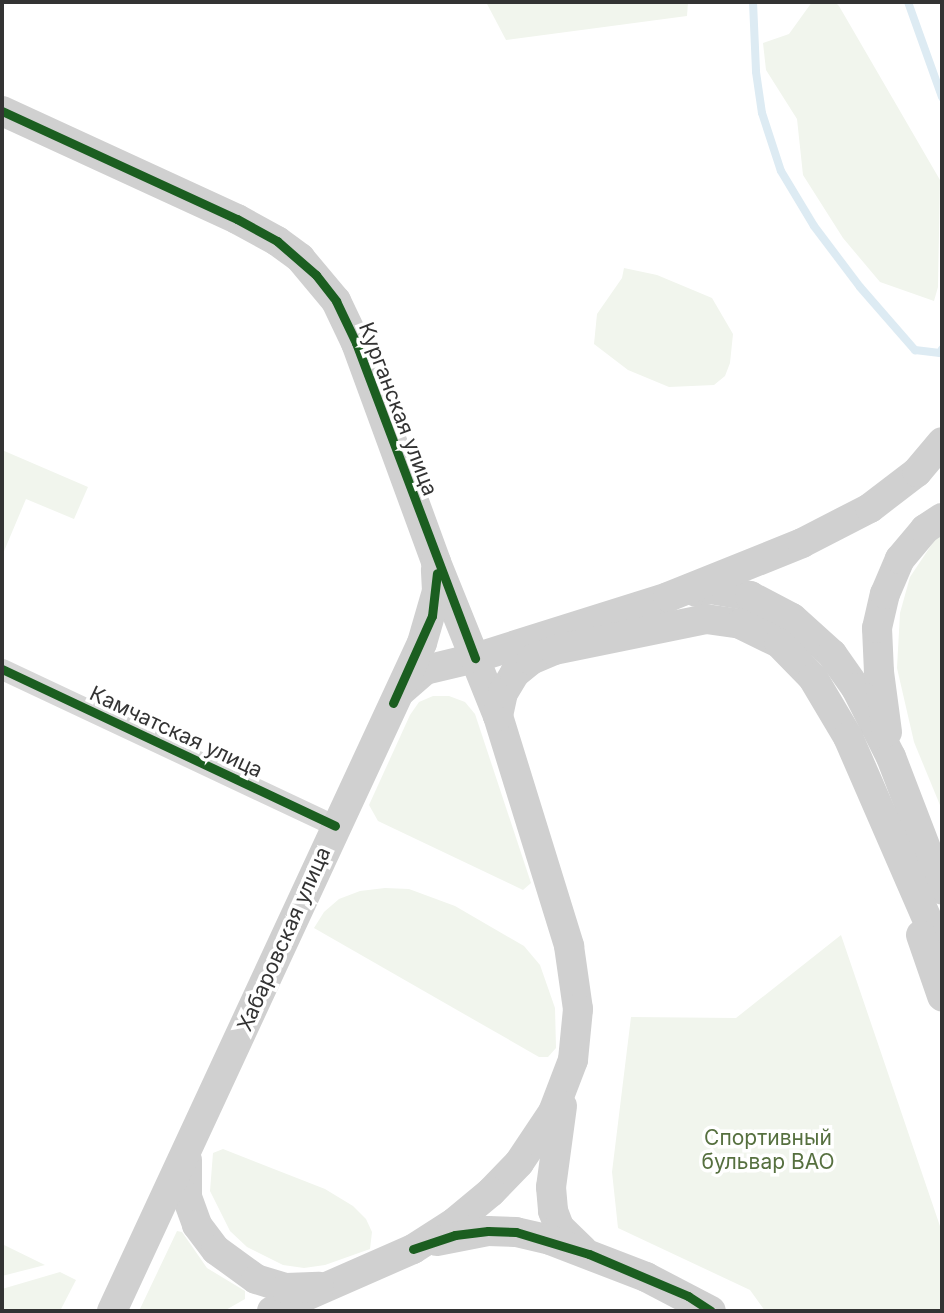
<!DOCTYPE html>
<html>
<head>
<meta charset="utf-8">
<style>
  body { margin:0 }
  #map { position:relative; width:944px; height:1313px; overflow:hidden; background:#fff; font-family:Inter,sans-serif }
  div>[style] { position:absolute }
  .green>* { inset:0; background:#f1f5ed }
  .stream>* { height:8px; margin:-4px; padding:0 4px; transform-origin:4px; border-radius:4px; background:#ddebf3 }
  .street>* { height:21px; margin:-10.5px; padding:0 10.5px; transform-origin:10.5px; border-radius:10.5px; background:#d7d7d7 }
  .secondary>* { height:30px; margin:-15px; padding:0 15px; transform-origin:15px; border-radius:15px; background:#d0d0d0 }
  .cycleway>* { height:9px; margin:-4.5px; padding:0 4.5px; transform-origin:4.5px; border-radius:4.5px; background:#1b5e20 }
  span { translate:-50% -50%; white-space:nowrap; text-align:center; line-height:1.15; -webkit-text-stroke:7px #fff; paint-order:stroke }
  .street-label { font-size:21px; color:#333 }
  .park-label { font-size:21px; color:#56703f }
  .frame { position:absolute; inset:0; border:4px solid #333; pointer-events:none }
</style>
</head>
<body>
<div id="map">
  <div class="green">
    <i style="clip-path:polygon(486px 2px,688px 2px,687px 16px,506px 40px)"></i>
    <i style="clip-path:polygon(812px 2px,835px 2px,839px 6px,940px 180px,938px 287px,934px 301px,880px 282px,843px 238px,803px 175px,797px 119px,766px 70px,763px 43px,789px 34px)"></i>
    <i style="clip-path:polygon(624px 268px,657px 275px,712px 298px,733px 334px,730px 363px,725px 376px,714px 385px,669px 387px,628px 370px,594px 344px,597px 314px,622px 278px)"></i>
    <i style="clip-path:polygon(2px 450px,88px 487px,74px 519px,26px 499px,2px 556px)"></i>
    <i style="clip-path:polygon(942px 535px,942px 810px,914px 742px,897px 668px,900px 613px,910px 577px,936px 538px)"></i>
    <i style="clip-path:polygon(433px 696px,449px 696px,465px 702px,475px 714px,531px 883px,523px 890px,378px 821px,369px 805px,410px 715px,419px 702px)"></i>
    <i style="clip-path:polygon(385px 888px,409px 889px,455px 906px,524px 946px,540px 965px,555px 1008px,556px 1048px,548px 1057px,539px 1057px,314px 928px,324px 912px,339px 899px,360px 891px)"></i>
    <i style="clip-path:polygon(841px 935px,942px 1232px,942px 1311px,765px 1311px,750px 1290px,618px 1228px,612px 1172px,631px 1017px,736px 1018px)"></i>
    <i style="clip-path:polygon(223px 1149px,325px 1189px,353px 1206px,366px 1219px,372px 1232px,370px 1249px,325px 1265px,304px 1268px,283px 1265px,247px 1247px,230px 1231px,210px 1191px,213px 1153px)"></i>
    <i style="clip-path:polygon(177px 1231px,182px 1232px,207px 1268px,245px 1291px,245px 1299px,224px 1311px,139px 1311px)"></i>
    <i style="clip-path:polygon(2px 1244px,45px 1265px,2px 1276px)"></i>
    <i style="clip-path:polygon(60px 1272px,76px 1280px,60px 1311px,2px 1311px,2px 1289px)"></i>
  </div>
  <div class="stream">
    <i style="left:753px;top:2px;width:70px;rotate:87.5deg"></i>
    <i style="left:756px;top:72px;width:41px;rotate:81.7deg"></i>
    <i style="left:762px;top:113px;width:61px;rotate:71.9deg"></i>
    <i style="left:781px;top:171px;width:64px;rotate:59deg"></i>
    <i style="left:814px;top:226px;width:76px;rotate:53deg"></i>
    <i style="left:860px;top:287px;width:84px;rotate:48.9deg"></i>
    <i style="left:915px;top:350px;width:25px;rotate:7deg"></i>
    <i style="left:940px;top:353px;width:4px;rotate:-63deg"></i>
    <i style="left:908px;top:2px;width:101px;rotate:70.3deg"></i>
  </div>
  <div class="street">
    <i style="left:2px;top:669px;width:368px;rotate:25.2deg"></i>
  </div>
  <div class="secondary">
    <i style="left:2px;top:111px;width:259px;rotate:24.7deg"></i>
    <i style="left:237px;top:219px;width:46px;rotate:28.8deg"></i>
    <i style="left:277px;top:241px;width:29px;rotate:36deg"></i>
    <i style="left:300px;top:258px;width:56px;rotate:50.1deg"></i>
    <i style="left:336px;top:301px;width:47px;rotate:64.5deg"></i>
    <i style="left:356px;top:343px;width:233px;rotate:69.9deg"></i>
    <i style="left:436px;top:562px;width:166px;rotate:68.1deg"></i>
    <i style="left:498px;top:716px;width:241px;rotate:72.8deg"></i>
    <i style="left:569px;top:946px;width:64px;rotate:81.9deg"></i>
    <i style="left:578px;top:1009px;width:51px;rotate:95.6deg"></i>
    <i style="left:573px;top:1060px;width:56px;rotate:111deg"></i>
    <i style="left:553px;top:1112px;width:61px;rotate:123.7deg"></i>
    <i style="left:519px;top:1163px;width:40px;rotate:134deg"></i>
    <i style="left:491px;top:1192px;width:47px;rotate:140.2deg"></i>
    <i style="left:455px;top:1222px;width:50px;rotate:147.3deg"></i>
    <i style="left:413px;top:1249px;width:154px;rotate:156.3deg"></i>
    <i style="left:696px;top:592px;width:14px;rotate:-12deg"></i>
    <i style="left:710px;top:589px;width:41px;rotate:9.9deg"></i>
    <i style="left:750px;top:596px;width:47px;rotate:27.6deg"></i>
    <i style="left:792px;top:618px;width:54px;rotate:42deg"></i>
    <i style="left:832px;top:654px;width:42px;rotate:54.8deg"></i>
    <i style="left:856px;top:688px;width:77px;rotate:63.1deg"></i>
    <i style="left:891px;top:757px;width:142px;rotate:69deg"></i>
    <i style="left:401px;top:691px;width:32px;rotate:-41deg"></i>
    <i style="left:425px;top:670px;width:51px;rotate:-13.5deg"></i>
    <i style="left:475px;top:658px;width:202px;rotate:-17.5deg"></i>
    <i style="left:668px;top:597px;width:144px;rotate:-21.9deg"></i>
    <i style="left:802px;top:543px;width:76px;rotate:-27.2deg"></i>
    <i style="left:870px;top:508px;width:59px;rotate:-37.5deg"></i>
    <i style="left:917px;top:472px;width:39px;rotate:-50deg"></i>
    <i style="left:498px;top:716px;width:24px;rotate:-78deg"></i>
    <i style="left:503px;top:693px;width:23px;rotate:-59deg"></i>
    <i style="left:515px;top:673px;width:21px;rotate:-39deg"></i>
    <i style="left:531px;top:660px;width:25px;rotate:-23deg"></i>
    <i style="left:554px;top:650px;width:155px;rotate:-11.5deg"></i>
    <i style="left:706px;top:619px;width:34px;rotate:8deg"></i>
    <i style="left:740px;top:624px;width:43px;rotate:26deg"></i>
    <i style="left:779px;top:643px;width:49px;rotate:45.8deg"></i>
    <i style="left:813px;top:678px;width:69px;rotate:59.3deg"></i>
    <i style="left:848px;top:737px;width:236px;rotate:66.5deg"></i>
    <i style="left:887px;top:732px;width:61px;rotate:-97.6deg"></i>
    <i style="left:879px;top:672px;width:44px;rotate:-92.6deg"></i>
    <i style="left:877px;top:628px;width:35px;rotate:-77deg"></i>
    <i style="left:885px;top:594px;width:38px;rotate:-67deg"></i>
    <i style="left:900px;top:559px;width:39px;rotate:-50deg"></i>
    <i style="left:925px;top:529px;width:20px;rotate:-33deg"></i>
    <i style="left:921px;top:935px;width:65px;rotate:71deg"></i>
    <i style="left:562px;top:1106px;width:82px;rotate:97.7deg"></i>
    <i style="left:551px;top:1187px;width:24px;rotate:85deg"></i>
    <i style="left:553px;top:1211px;width:17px;rotate:69deg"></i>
    <i style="left:559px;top:1227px;width:33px;rotate:44deg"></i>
    <i style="left:187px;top:1160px;width:37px;rotate:90deg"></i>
    <i style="left:187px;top:1197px;width:30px;rotate:70deg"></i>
    <i style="left:197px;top:1225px;width:31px;rotate:53deg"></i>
    <i style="left:216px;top:1250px;width:49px;rotate:35.9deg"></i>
    <i style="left:256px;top:1279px;width:31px;rotate:17deg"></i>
    <i style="left:286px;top:1288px;width:33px;rotate:-2deg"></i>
    <i style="left:437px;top:1241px;width:52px;rotate:-11.1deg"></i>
    <i style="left:488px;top:1231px;width:28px;rotate:2deg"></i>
    <i style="left:516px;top:1232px;width:35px;rotate:13deg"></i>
    <i style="left:550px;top:1240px;width:103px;rotate:21.1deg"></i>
    <i style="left:646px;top:1277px;width:73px;rotate:27.6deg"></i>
    <i style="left:112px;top:1311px;width:736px;rotate:-65.11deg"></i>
    <i style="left:422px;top:643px;width:54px;rotate:-73.9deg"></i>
    <i style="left:437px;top:591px;width:21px;rotate:-93deg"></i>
  </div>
  <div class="cycleway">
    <i style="left:2px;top:111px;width:259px;rotate:24.7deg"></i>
    <i style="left:237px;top:219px;width:46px;rotate:28.8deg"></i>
    <i style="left:277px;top:241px;width:52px;rotate:41.1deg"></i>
    <i style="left:316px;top:275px;width:33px;rotate:52deg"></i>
    <i style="left:336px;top:301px;width:47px;rotate:64.5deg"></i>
    <i style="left:356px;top:343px;width:337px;rotate:69.3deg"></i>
    <i style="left:2px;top:669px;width:368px;rotate:25.2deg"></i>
    <i style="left:393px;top:703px;width:95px;rotate:-65.9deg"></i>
    <i style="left:432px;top:616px;width:43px;rotate:-83.4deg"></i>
    <i style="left:413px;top:1249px;width:44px;rotate:-18.4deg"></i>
    <i style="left:455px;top:1235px;width:33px;rotate:-7deg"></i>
    <i style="left:488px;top:1231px;width:28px;rotate:2deg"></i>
    <i style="left:516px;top:1232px;width:76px;rotate:16.8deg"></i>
    <i style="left:589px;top:1254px;width:108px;rotate:23deg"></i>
    <i style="left:688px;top:1296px;width:27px;rotate:33deg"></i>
  </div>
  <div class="street-label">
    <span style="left:398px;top:409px;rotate:69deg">Курганская улица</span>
    <span style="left:176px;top:732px;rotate:25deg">Камчатская улица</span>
    <span style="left:284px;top:939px;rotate:-66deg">Хабаровская улица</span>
  </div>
  <div class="park-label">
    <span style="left:768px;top:1150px">Спортивный<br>бульвар ВАО</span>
  </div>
  <div class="frame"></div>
</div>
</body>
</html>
